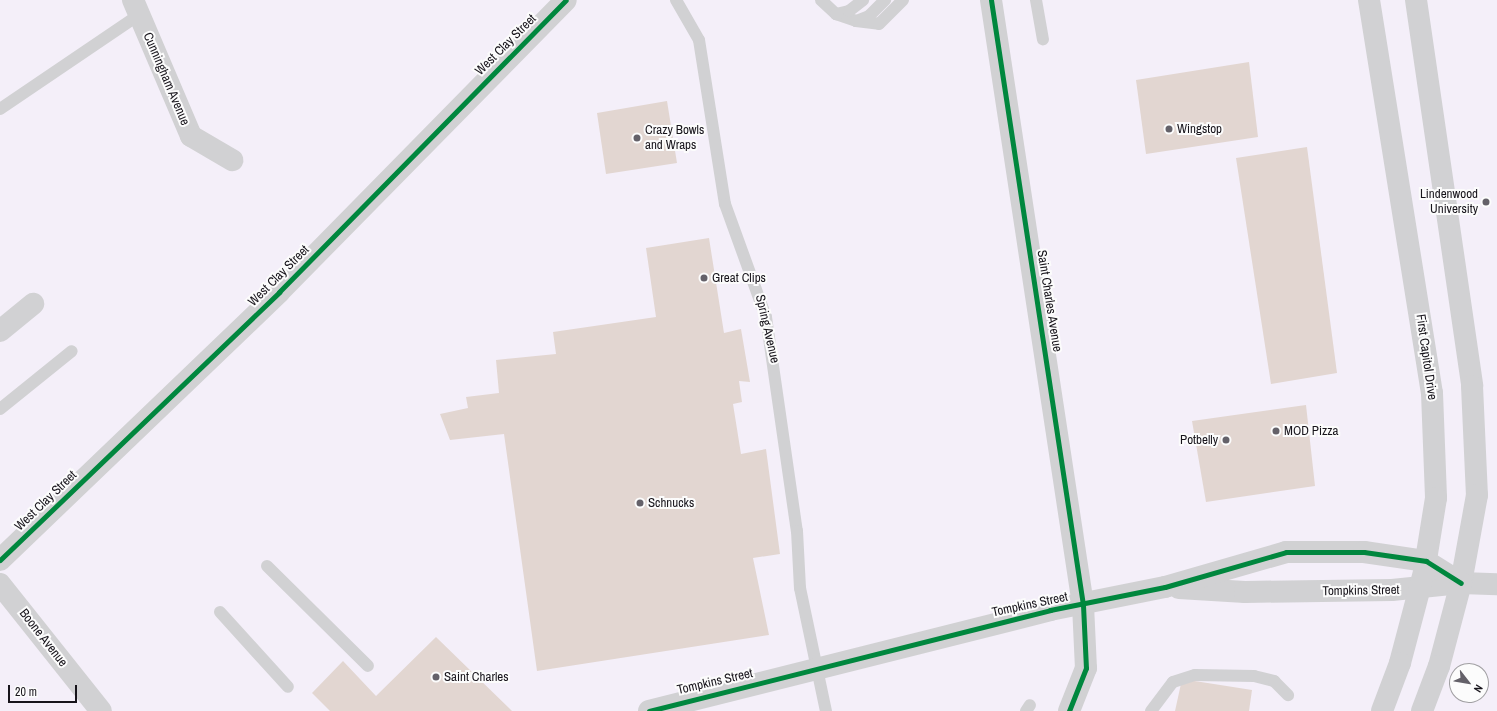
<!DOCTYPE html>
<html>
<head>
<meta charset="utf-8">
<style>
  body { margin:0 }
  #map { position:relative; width:1497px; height:711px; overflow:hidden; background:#f4eff9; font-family:"Archivo Narrow",sans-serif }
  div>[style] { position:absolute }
  .building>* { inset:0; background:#e2d6d1 }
  .lane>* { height:12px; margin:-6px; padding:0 6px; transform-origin:6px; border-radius:6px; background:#d1d1d3 }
  .street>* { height:22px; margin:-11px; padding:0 11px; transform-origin:11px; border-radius:11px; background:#d1d1d3 }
  .secondary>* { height:22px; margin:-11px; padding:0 11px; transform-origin:11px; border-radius:11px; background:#d1d1d3 }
  .primary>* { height:22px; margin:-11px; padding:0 11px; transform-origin:11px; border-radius:11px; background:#d1d1d3 }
  .cycleway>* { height:5px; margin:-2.5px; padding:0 2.5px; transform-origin:2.5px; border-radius:2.5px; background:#00873e }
  .dots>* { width:11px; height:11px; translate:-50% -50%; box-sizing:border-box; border:2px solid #fcfcfc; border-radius:50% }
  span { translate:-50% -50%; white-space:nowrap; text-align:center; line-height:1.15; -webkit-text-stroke:4px #fcfcfc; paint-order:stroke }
  .street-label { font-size:13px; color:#17141b }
  .poi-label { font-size:13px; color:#17141b }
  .left { translate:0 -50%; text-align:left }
  .right { translate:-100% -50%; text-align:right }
  .north { position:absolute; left:1449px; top:663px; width:40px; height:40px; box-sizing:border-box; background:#fcfcfc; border:1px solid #a09fa2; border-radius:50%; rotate:121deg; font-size:11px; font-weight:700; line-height:16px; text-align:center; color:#17141b }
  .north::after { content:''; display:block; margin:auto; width:14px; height:18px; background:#646169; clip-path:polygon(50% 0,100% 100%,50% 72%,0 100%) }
  .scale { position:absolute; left:8px; top:685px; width:69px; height:18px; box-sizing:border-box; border:2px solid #17141b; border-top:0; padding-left:5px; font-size:12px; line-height:14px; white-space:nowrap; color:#17141b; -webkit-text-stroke:3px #fcfcfc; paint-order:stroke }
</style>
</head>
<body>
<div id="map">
  <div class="building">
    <i style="clip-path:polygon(1249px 62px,1258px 137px,1146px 154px,1136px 80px)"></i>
    <i style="clip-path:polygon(667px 101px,677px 163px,606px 174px,597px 113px)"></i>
    <i style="clip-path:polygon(1307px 147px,1337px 373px,1271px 384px,1236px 158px)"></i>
    <i style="clip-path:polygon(709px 238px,724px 333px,741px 329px,750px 382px,739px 381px,742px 402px,733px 404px,741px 454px,766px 449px,780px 554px,753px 558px,769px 635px,537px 671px,504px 434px,450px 440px,440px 414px,468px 408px,466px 397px,499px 393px,496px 360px,556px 354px,553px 332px,656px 317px,646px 248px)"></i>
    <i style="clip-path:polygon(1306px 405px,1315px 486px,1206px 502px,1192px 421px)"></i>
    <i style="clip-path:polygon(436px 637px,512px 711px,330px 711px,312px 693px,343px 661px,376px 696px)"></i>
    <i style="clip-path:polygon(1182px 679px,1252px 690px,1249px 711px,1175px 711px)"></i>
  </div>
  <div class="lane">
    <i style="left:676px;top:0;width:46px;rotate:60.1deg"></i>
    <i style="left:699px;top:40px;width:166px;rotate:81deg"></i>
    <i style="left:725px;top:204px;width:120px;rotate:70.1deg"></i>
    <i style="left:766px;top:317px;width:216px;rotate:81.8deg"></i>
    <i style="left:797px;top:531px;width:57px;rotate:87deg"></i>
    <i style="left:800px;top:588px;width:126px;rotate:78.1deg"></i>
    <i style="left:821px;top:0;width:21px;rotate:43deg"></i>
    <i style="left:836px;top:14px;width:21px;rotate:19deg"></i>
    <i style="left:856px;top:21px;width:14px;rotate:-21deg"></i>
    <i style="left:869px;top:16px;width:23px;rotate:-45deg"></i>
    <i style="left:1036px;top:0;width:40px;rotate:80deg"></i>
    <i style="left:836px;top:14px;width:13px;rotate:-13deg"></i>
    <i style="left:849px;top:11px;width:18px;rotate:-38deg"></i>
    <i style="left:856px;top:21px;width:23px;rotate:7deg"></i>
    <i style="left:879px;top:24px;width:34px;rotate:-45deg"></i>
    <i style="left:0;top:109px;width:168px;rotate:-34.1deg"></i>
    <i style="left:0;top:409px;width:92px;rotate:-38.9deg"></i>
    <i style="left:267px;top:566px;width:142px;rotate:44.7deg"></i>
    <i style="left:220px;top:612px;width:101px;rotate:47.8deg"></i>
    <i style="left:1026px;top:711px;width:7px;rotate:-56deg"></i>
    <i style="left:1151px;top:711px;width:36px;rotate:-53deg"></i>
    <i style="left:1173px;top:682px;width:23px;rotate:-18deg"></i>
    <i style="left:1195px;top:675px;width:59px;rotate:1deg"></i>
    <i style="left:1254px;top:676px;width:21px;rotate:14deg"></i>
    <i style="left:1274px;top:681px;width:20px;rotate:45deg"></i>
  </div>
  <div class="street">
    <i style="left:133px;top:0;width:148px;rotate:66.9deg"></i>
    <i style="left:191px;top:136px;width:48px;rotate:30.3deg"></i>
    <i style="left:991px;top:0;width:612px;rotate:81.35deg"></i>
    <i style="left:1083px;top:605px;width:63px;rotate:87.3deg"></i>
    <i style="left:1086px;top:668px;width:46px;rotate:111.6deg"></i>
    <i style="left:0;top:331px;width:43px;rotate:-39.3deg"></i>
    <i style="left:0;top:584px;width:162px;rotate:51.5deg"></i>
    <i style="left:1179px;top:588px;width:66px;rotate:3.5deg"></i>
    <i style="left:1245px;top:592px;width:147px;rotate:-0.8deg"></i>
    <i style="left:1392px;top:590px;width:69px;rotate:-5.8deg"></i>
    <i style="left:1461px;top:583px;width:36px;rotate:2deg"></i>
    <i style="left:649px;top:711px;width:414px;rotate:-14.1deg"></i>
    <i style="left:1050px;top:610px;width:117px;rotate:-11.3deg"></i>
    <i style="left:1165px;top:587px;width:126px;rotate:-16.1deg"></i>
    <i style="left:1286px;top:552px;width:78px"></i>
    <i style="left:1364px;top:552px;width:63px;rotate:8.3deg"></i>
    <i style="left:1426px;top:561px;width:41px;rotate:32.2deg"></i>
  </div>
  <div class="secondary">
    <i style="left:0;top:560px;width:387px;rotate:-43.8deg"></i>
    <i style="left:279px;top:292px;width:409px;rotate:-45.5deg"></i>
  </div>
  <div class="primary">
    <i style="left:1369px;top:0;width:398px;rotate:80.9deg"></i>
    <i style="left:1432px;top:393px;width:105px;rotate:87.8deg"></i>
    <i style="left:1436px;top:498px;width:75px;rotate:99.2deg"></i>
    <i style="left:1424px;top:572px;width:94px;rotate:104.8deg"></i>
    <i style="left:1400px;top:663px;width:51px;rotate:110.6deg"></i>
    <i style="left:1416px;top:0;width:390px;rotate:81.7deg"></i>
    <i style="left:1472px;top:386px;width:109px;rotate:87.4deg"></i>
    <i style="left:1477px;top:495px;width:89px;rotate:100.3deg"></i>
    <i style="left:1461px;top:583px;width:86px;rotate:104.8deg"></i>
    <i style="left:1439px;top:666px;width:48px;rotate:110.7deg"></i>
  </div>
  <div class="cycleway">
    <i style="left:991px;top:0;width:612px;rotate:81.35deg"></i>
    <i style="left:1083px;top:605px;width:63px;rotate:87.3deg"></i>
    <i style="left:1086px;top:668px;width:46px;rotate:111.6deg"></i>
    <i style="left:0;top:560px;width:387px;rotate:-43.8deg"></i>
    <i style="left:279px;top:292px;width:409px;rotate:-45.5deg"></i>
    <i style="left:649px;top:711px;width:414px;rotate:-14.1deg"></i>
    <i style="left:1050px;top:610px;width:117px;rotate:-11.3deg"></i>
    <i style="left:1165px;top:587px;width:126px;rotate:-16.1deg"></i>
    <i style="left:1286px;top:552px;width:78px"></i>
    <i style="left:1364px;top:552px;width:63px;rotate:8.3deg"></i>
    <i style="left:1426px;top:561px;width:41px;rotate:32.2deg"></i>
  </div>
  <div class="dots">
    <i style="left:1169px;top:129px;background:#646169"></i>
    <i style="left:637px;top:138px;background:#646169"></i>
    <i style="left:1486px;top:202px;background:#646169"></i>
    <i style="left:704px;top:278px;background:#646169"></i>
    <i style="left:1276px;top:431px;background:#646169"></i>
    <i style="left:1226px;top:440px;background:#646169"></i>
    <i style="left:640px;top:503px;background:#646169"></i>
    <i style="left:436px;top:677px;background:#646169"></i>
  </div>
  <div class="street-label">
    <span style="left:506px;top:45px;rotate:-45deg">West Clay Street</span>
    <span style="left:166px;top:79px;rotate:67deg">Cunningham Avenue</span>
    <span style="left:279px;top:276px;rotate:-45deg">West Clay Street</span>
    <span style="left:1049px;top:301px;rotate:81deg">Saint Charles Avenue</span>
    <span style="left:767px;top:329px;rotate:77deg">Spring Avenue</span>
    <span style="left:1426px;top:357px;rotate:82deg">First Capitol Drive</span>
    <span style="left:46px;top:501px;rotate:-44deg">West Clay Street</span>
    <span style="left:1361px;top:591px;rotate:-1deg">Tompkins Street</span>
    <span style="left:1030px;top:605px;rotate:-12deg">Tompkins Street</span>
    <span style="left:43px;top:638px;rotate:52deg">Boone Avenue</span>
    <span style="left:715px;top:682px;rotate:-13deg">Tompkins Street</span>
  </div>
  <div class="poi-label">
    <span class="left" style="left:1177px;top:129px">Wingstop</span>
    <span class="left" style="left:645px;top:138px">Crazy Bowls<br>and Wraps</span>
    <span class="right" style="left:1478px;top:202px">Lindenwood<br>University</span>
    <span class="left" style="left:712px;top:278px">Great Clips</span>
    <span class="left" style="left:1284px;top:431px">MOD Pizza</span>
    <span class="right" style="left:1218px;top:440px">Potbelly</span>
    <span class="left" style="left:648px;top:503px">Schnucks</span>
    <span class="left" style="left:444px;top:677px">Saint Charles</span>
  </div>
  <div class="north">N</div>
  <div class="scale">20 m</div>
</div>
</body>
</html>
